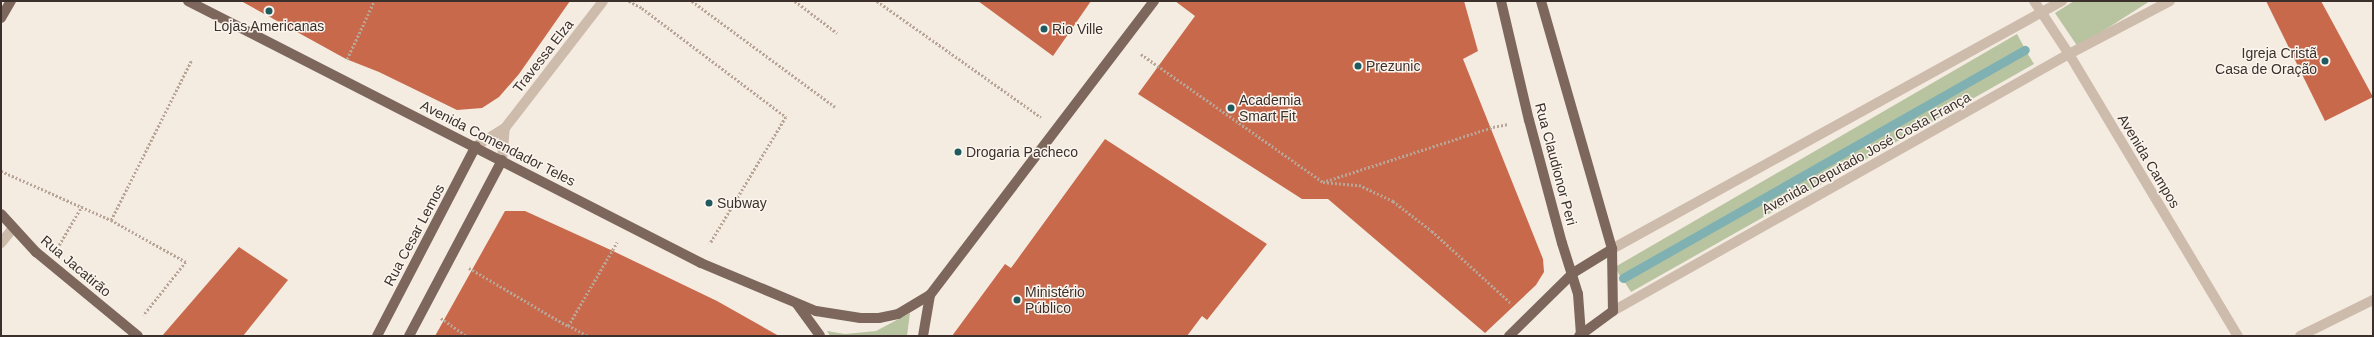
<!DOCTYPE html>
<html>
<head>
<meta charset="utf-8">
<style>
  body { margin:0 }
  #map { position:relative; width:2374px; height:337px; overflow:hidden; background:#f4ebe1; font-family:Helvetica,sans-serif }
  div>[style] { position:absolute }
  .green>* { inset:0; background:#b8c4a0 }
  .stream>* { height:9px; margin:-4.5px; padding:0 4.5px; transform-origin:4.5px; border-radius:4.5px; background:#7fb0b2 }
  .building>* { inset:0; background:#c8694b }
  .path>* { height:2.5px; margin-top:-1.25px; transform-origin:0; background:repeating-linear-gradient(90deg,#b9a596 0 2px,transparent 0 4px) }
  .minor>* { height:10px; margin:-5px; padding:0 5px; transform-origin:5px; border-radius:5px; background:#cdbbac }
  .major>* { height:10px; margin:-5px; padding:0 5px; transform-origin:5px; border-radius:5px; background:#7d675c }
  .dots>* { width:11px; height:11px; translate:-50% -50%; box-sizing:border-box; border:2px solid #fbf5ee; border-radius:50% }
  span { translate:-50% -50%; white-space:nowrap; text-align:center; line-height:1.15; -webkit-text-stroke:3px #fbf5ee; paint-order:stroke }
  .poi-label { font-size:14px; color:#3b302b }
  .left { translate:0 -50%; text-align:left }
  .right { translate:-100% -50%; text-align:right }
  .street-label { font-size:14px; color:#3b302b }
  .frame { position:absolute; inset:0; border:2px solid #3b302b; pointer-events:none }
</style>
</head>
<body>
<div id="map">
  <div class="green">
    <i style="clip-path:polygon(2074px 1px,2150px 1px,2078px 47px,2055px 13px)"></i>
    <i style="clip-path:polygon(2017px 34px,2024px 47px,1621px 278px,1615px 267px)"></i>
    <i style="clip-path:polygon(2026px 51px,2034px 64px,1631px 292px,1624px 281px)"></i>
    <i style="clip-path:polygon(910px 313px,907px 336px,830px 336px,827px 331px,845px 334px,876px 331px)"></i>
  </div>
  <div class="stream">
    <i style="left:1623px;top:278px;width:462px;rotate:-29.6deg"></i>
  </div>
  <div class="building">
    <i style="clip-path:polygon(241px 1px,570px 1px,519px 74px,499px 97px,482px 108px,457px 110px,379px 72px,346px 59px)"></i>
    <i style="clip-path:polygon(978px 1px,1091px 1px,1053px 56px)"></i>
    <i style="clip-path:polygon(1175px 1px,1464px 1px,1478px 51px,1463px 59px,1543px 259px,1544px 272px,1536px 285px,1485px 333px,1328px 199px,1302px 199px,1138px 94px,1195px 16px)"></i>
    <i style="clip-path:polygon(2266px 1px,2321px 1px,2373px 97px,2325px 121px)"></i>
    <i style="clip-path:polygon(1105px 139px,1267px 244px,1207px 320px,1202px 316px,1187px 336px,952px 336px,1005px 264px,1011px 268px)"></i>
    <i style="clip-path:polygon(505px 211px,525px 211px,613px 251px,717px 301px,779px 336px,435px 336px)"></i>
    <i style="clip-path:polygon(239px 247px,288px 280px,243px 336px,162px 336px)"></i>
  </div>
  <div class="path">
    <i style="left:629px;top:1px;width:15px;rotate:28deg"></i>
    <i style="left:642px;top:8px;width:181px;rotate:37.1deg"></i>
    <i style="left:786px;top:117px;width:148px;rotate:120.9deg"></i>
    <i style="left:692px;top:1px;width:178px;rotate:36.5deg"></i>
    <i style="left:795px;top:1px;width:53px;rotate:37.3deg"></i>
    <i style="left:877px;top:1px;width:201px;rotate:35.3deg"></i>
    <i style="left:1141px;top:54px;width:223px;rotate:35.1deg"></i>
    <i style="left:1323px;top:182px;width:36px;rotate:5deg"></i>
    <i style="left:1359px;top:185px;width:38px;rotate:25deg"></i>
    <i style="left:1393px;top:201px;width:49px;rotate:37.6deg"></i>
    <i style="left:1432px;top:231px;width:108px;rotate:42.4deg"></i>
    <i style="left:347px;top:59px;width:64px;rotate:-65deg"></i>
    <i style="left:1px;top:171px;width:120px;rotate:24deg"></i>
    <i style="left:111px;top:220px;width:180px;rotate:-63.3deg"></i>
    <i style="left:1326px;top:181px;width:176px;rotate:-17.9deg"></i>
    <i style="left:1493px;top:127px;width:15px;rotate:-11deg"></i>
    <i style="left:111px;top:220px;width:86px;rotate:29.2deg"></i>
    <i style="left:186px;top:262px;width:68px;rotate:128.4deg"></i>
    <i style="left:59px;top:245px;width:45px;rotate:-59.5deg"></i>
    <i style="left:469px;top:268px;width:115px;rotate:30.4deg"></i>
    <i style="left:441px;top:318px;width:32px;rotate:35deg"></i>
    <i style="left:587px;top:336px;width:21px;rotate:-152deg"></i>
    <i style="left:568px;top:326px;width:97px;rotate:-59.7deg"></i>
  </div>
  <div class="minor">
    <i style="left:2034px;top:1px;width:64px;rotate:56.6deg"></i>
    <i style="left:2069px;top:54px;width:329px;rotate:59.1deg"></i>
    <i style="left:476px;top:146px;width:34px;rotate:-32deg"></i>
    <i style="left:505px;top:128px;width:160px;rotate:-52.3deg"></i>
    <i style="left:502px;top:160px;width:32px;rotate:-85deg"></i>
    <i style="left:1px;top:243px;width:19px;rotate:-51deg"></i>
    <i style="left:1612px;top:249px;width:514px;rotate:-28.86deg"></i>
    <i style="left:1613px;top:311px;width:523px;rotate:-29.41deg"></i>
    <i style="left:2069px;top:54px;width:114px;rotate:-27.7deg"></i>
    <i style="left:2300px;top:336px;width:81px;rotate:-26.3deg"></i>
  </div>
  <div class="major">
    <i style="left:188px;top:1px;width:576px;rotate:27.05deg"></i>
    <i style="left:701px;top:263px;width:125px;rotate:22.7deg"></i>
    <i style="left:816px;top:311px;width:45px;rotate:9deg"></i>
    <i style="left:860px;top:318px;width:19px"></i>
    <i style="left:879px;top:318px;width:19px;rotate:-12deg"></i>
    <i style="left:898px;top:314px;width:37px;rotate:-31deg"></i>
    <i style="left:930px;top:295px;width:370px;rotate:-52.7deg"></i>
    <i style="left:1501px;top:1px;width:122px;rotate:76.8deg"></i>
    <i style="left:1529px;top:120px;width:127px;rotate:75deg"></i>
    <i style="left:1562px;top:243px;width:53px;rotate:72.6deg"></i>
    <i style="left:1578px;top:294px;width:41px;rotate:85.8deg"></i>
    <i style="left:1541px;top:1px;width:258px;rotate:74deg"></i>
    <i style="left:1612px;top:249px;width:62px;rotate:89.1deg"></i>
    <i style="left:1613px;top:311px;width:42px;rotate:143.7deg"></i>
    <i style="left:1px;top:18px;width:20px;rotate:-60deg"></i>
    <i style="left:1px;top:214px;width:52px;rotate:47.4deg"></i>
    <i style="left:36px;top:252px;width:132px;rotate:39.5deg"></i>
    <i style="left:797px;top:304px;width:39px;rotate:54deg"></i>
    <i style="left:377px;top:336px;width:214px;rotate:-62.5deg"></i>
    <i style="left:409px;top:336px;width:199px;rotate:-62.1deg"></i>
    <i style="left:923px;top:336px;width:42px;rotate:-80.3deg"></i>
    <i style="left:1509px;top:336px;width:90px;rotate:-44.5deg"></i>
    <i style="left:1573px;top:273px;width:46px;rotate:-31.6deg"></i>
  </div>
  <div class="dots">
    <i style="left:269px;top:11px;background:#1f5a5e"></i>
    <i style="left:1044px;top:29px;background:#1f5a5e"></i>
    <i style="left:2325px;top:61px;background:#1f5a5e"></i>
    <i style="left:1358px;top:66px;background:#1f5a5e"></i>
    <i style="left:1231px;top:108px;background:#1f5a5e"></i>
    <i style="left:958px;top:152px;background:#1f5a5e"></i>
    <i style="left:709px;top:203px;background:#1f5a5e"></i>
    <i style="left:1017px;top:300px;background:#1f5a5e"></i>
  </div>
  <div class="poi-label">
    <span style="left:269px;top:26px">Lojas Americanas</span>
    <span class="left" style="left:1052px;top:29px">Rio Ville</span>
    <span class="right" style="left:2317px;top:61px">Igreja Cristã<br>Casa de Oração</span>
    <span class="left" style="left:1366px;top:66px">Prezunic</span>
    <span class="left" style="left:1239px;top:108px">Academia<br>Smart Fit</span>
    <span class="left" style="left:966px;top:152px">Drogaria Pacheco</span>
    <span class="left" style="left:717px;top:203px">Subway</span>
    <span class="left" style="left:1025px;top:300px">Ministério<br>Público</span>
  </div>
  <div class="street-label">
    <span style="left:543px;top:56px;rotate:-52deg">Travessa Elza</span>
    <span style="left:498px;top:143px;rotate:27deg">Avenida Comendador Teles</span>
    <span style="left:1866px;top:153px;rotate:-29deg">Avenida Deputado José Costa França</span>
    <span style="left:2149px;top:161px;rotate:59deg">Avenida Campos</span>
    <span style="left:1556px;top:164px;rotate:75deg">Rua Claudionor Peri</span>
    <span style="left:414px;top:235px;rotate:-62deg">Rua Cesar Lemos</span>
    <span style="left:76px;top:266px;rotate:40deg">Rua Jacatirão</span>
  </div>
  <div class="frame"></div>
</div>
</body>
</html>
